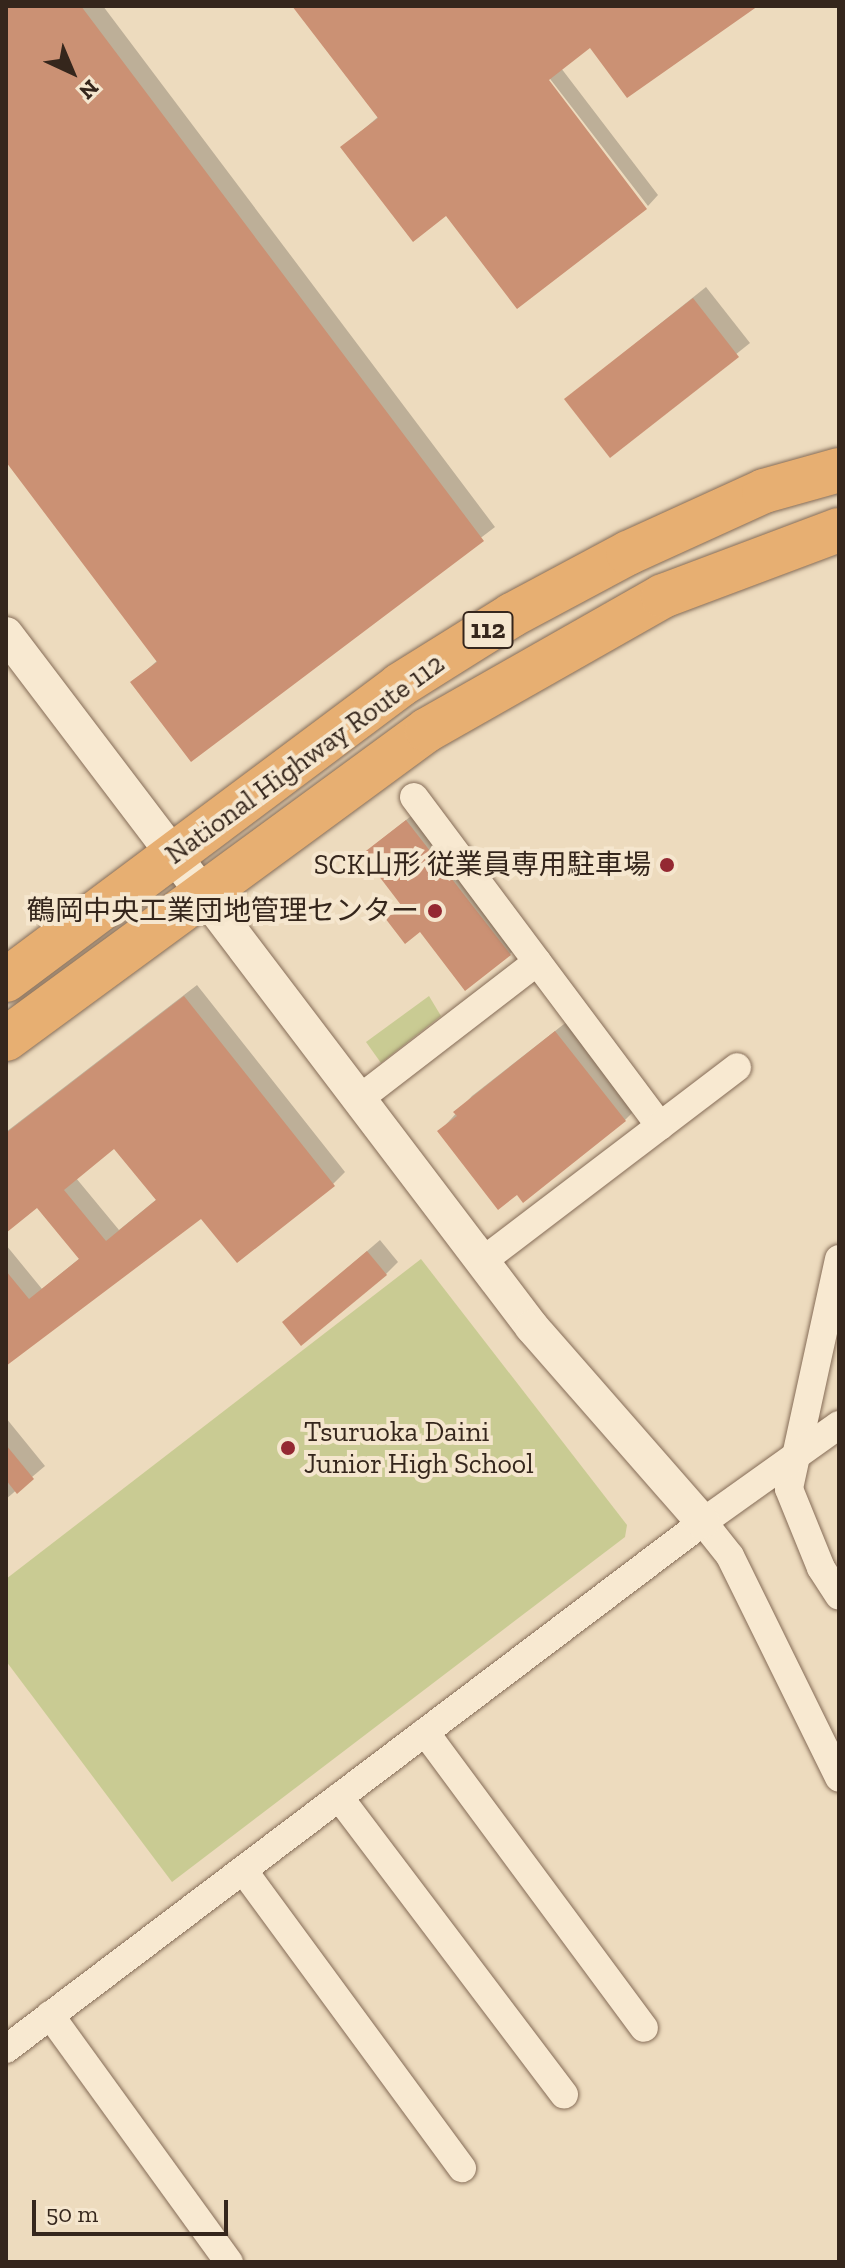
<!DOCTYPE html>
<html>
<head>
<meta charset="utf-8">
<style>
  body { margin:0 }
  #map { position:relative; width:845px; height:2268px; overflow:hidden; background:#eddbbe; font-family:"Zilla Slab","Noto Sans JP",serif }
  div>[style] { position:absolute }
  .green>* { inset:0; background:#c9cb93 }
  .shadow>* { inset:0; background:#0003 }
  .building>* { inset:0; background:#cb9174 }
  .roads { filter:drop-shadow(0 0 2px #856c57) drop-shadow(0 0 2px #856c57) }
  .minor>* { height:28px; margin:-14px; padding:0 14px; transform-origin:14px; border-radius:14px; background:#f8e9d1 }
  .tertiary>* { height:34px; margin:-17px; padding:0 17px; transform-origin:17px; border-radius:17px; background:#f8e9d1 }
  .trunk>* { height:44px; margin:-22px; padding:0 22px; transform-origin:22px; border-radius:22px; background:#e7af72 }
  .dots>* { width:22px; height:22px; translate:-50% -50%; box-sizing:border-box; border:4px solid #f5e6ce; border-radius:50% }
  span { translate:-50% -50%; white-space:nowrap; text-align:center; line-height:1.15; -webkit-text-stroke:8px #f5e6ce; paint-order:stroke }
  .shield-label span { padding:2px 6px; background:#f5e6ce; border:2px solid; border-radius:6px; -webkit-text-stroke-width:0 }
  .shield-label { font-size:26px; color:#35261c; font-weight:700 }
  .street-label { font-size:28px; color:#35261c }
  .poi-label { font-size:28px; color:#35261c }
  .right { translate:-100% -50%; text-align:right }
  .left { translate:0 -50%; text-align:left }
  .frame { position:absolute; inset:0; border:8px solid #35261c; pointer-events:none }
  .north { position:absolute; left:32px; top:32px; width:80px; height:80px; -webkit-text-stroke:6px #f5e6ce; paint-order:stroke; rotate:136deg; font-size:22px; font-weight:700; line-height:32px; text-align:center; color:#35261c }
  .north::after { content:''; display:block; margin:auto; width:28px; height:36px; background:#35261c; clip-path:polygon(50% 0,100% 100%,50% 72%,0 100%) }
  .scale { position:absolute; left:32px; top:2200px; width:196px; height:36px; box-sizing:border-box; border:4px solid #35261c; border-top:0; padding-left:10px; font-size:24px; line-height:28px; white-space:nowrap; color:#35261c; -webkit-text-stroke:6px #f5e6ce; paint-order:stroke }
</style>
</head>
<body>
<div id="map">
  <div class="green">
    <i style="clip-path:polygon(429px 996px,441px 1016px,381px 1063px,366px 1042px)"></i>
    <i style="clip-path:polygon(421px 1259px,627px 1525px,625px 1537px,172px 1882px,6px 1661px,6px 1579px)"></i>
  </div>
  <div class="shadow">
    <i style="clip-path:polygon(6px 6px,103px 6px,495px 527px,191px 759px,133px 682px,158px 660px,6px 459px)"></i>
    <i style="clip-path:polygon(294px 6px,752px 6px,591px 46px,561px 68px,658px 195px,648px 206px,544px 71px,446px 213px,343px 147px,379px 116px)"></i>
    <i style="clip-path:polygon(706px 287px,750px 343px,610px 455px,566px 399px)"></i>
    <i style="clip-path:polygon(415px 813px,518px 946px,510px 954px,403px 904px,373px 846px)"></i>
    <i style="clip-path:polygon(evenodd,197px 985px,345px 1172px,333px 1184px,202px 1216px,6px 1365px,6px 1245px,42px 1289px,80px 1258px,37px 1205px,6px 1230px,6px 1132px,197px 985px,115px 1147px,157px 1199px,119px 1230px,76px 1178px,115px 1147px)"></i>
    <i style="clip-path:polygon(573px 1017px,641px 1104px,625px 1120px,440px 1131px,472px 1096px)"></i>
    <i style="clip-path:polygon(380px 1240px,398px 1262px,386px 1274px,284px 1322px)"></i>
    <i style="clip-path:polygon(6px 1418px,45px 1466px,6px 1499px)"></i>
  </div>
  <div class="building">
    <i style="clip-path:polygon(6px 6px,81px 6px,484px 541px,191px 762px,130px 682px,157px 662px,6px 462px)"></i>
    <i style="clip-path:polygon(292px 6px,758px 6px,627px 98px,590px 48px,549px 80px,647px 209px,517px 309px,446px 216px,413px 242px,340px 147px,378px 118px)"></i>
    <i style="clip-path:polygon(693px 298px,739px 357px,610px 458px,564px 399px)"></i>
    <i style="clip-path:polygon(406px 820px,511px 955px,465px 991px,420px 932px,405px 944px,385px 918px,401px 905px,362px 854px)"></i>
    <i style="clip-path:polygon(evenodd,184px 996px,335px 1186px,237px 1263px,201px 1219px,6px 1366px,6px 1271px,29px 1299px,79px 1259px,37px 1208px,6px 1233px,6px 1133px,184px 996px,114px 1149px,156px 1200px,106px 1241px,64px 1190px,114px 1149px)"></i>
    <i style="clip-path:polygon(555px 1031px,626px 1121px,523px 1203px,517px 1195px,498px 1210px,437px 1131px,457px 1116px,453px 1112px)"></i>
    <i style="clip-path:polygon(367px 1251px,387px 1275px,301px 1346px,282px 1322px)"></i>
    <i style="clip-path:polygon(6px 1445px,34px 1479px,17px 1494px,6px 1480px)"></i>
  </div>
  <div class="roads">
    <div class="minor">
      <i style="left:414px;top:797px;width:411px;rotate:53.2deg"></i>
      <i style="left:359px;top:1099px;width:225px;rotate:-37.6deg"></i>
      <i style="left:839px;top:1259px;width:235px;rotate:102.3deg"></i>
      <i style="left:789px;top:1489px;width:85px;rotate:67.9deg"></i>
      <i style="left:821px;top:1568px;width:33px;rotate:57deg"></i>
      <i style="left:484px;top:1260px;width:318px;rotate:-37.3deg"></i>
      <i style="left:703px;top:1522px;width:43px;rotate:51.5deg"></i>
      <i style="left:730px;top:1556px;width:247px;rotate:63.8deg"></i>
      <i style="left:425px;top:1732px;width:368px;rotate:53.5deg"></i>
      <i style="left:339px;top:1797px;width:373px;rotate:52.9deg"></i>
      <i style="left:243px;top:1870px;width:370px;rotate:53.7deg"></i>
      <i style="left:50px;top:2015px;width:305px;rotate:54.1deg"></i>
      <i style="left:6px;top:2049px;width:874px;rotate:-37.09deg"></i>
      <i style="left:703px;top:1522px;width:167px;rotate:-35.5deg"></i>
    </div>
    <div class="tertiary">
      <i style="left:6px;top:634px;width:870px;rotate:52.8deg"></i>
      <i style="left:532px;top:1327px;width:259px;rotate:48.8deg"></i>
    </div>
    <div class="trunk">
      <i style="left:6px;top:980px;width:492px;rotate:-36.8deg"></i>
      <i style="left:400px;top:685px;width:132px;rotate:-32deg"></i>
      <i style="left:512px;top:615px;width:132px;rotate:-28.1deg"></i>
      <i style="left:628px;top:553px;width:149px;rotate:-24.5deg"></i>
      <i style="left:764px;top:491px;width:78px;rotate:-15.6deg"></i>
      <i style="left:6px;top:1039px;width:522px;rotate:-36.28deg"></i>
      <i style="left:427px;top:730px;width:271px;rotate:-29.6deg"></i>
      <i style="left:663px;top:596px;width:188px;rotate:-20.6deg"></i>
    </div>
  </div>
  <div class="dots">
    <i style="left:667px;top:865px;background:#942832"></i>
    <i style="left:435px;top:911px;background:#942832"></i>
    <i style="left:288px;top:1448px;background:#942832"></i>
  </div>
  <div class="shield-label">
    <span style="left:488px;top:630px">112</span>
  </div>
  <div class="street-label">
    <span style="left:305px;top:759px;rotate:-36deg">National Highway Route 112</span>
  </div>
  <div class="poi-label">
    <span class="right" style="left:651px;top:865px">SCK山形 従業員専用駐車場</span>
    <span class="right" style="left:419px;top:911px">鶴岡中央工業団地管理センター</span>
    <span class="left" style="left:304px;top:1448px">Tsuruoka Daini<br>Junior High School</span>
  </div>
  <div class="frame"></div>
  <div class="north">N</div>
  <div class="scale">50 m</div>
</div>
</body>
</html>
